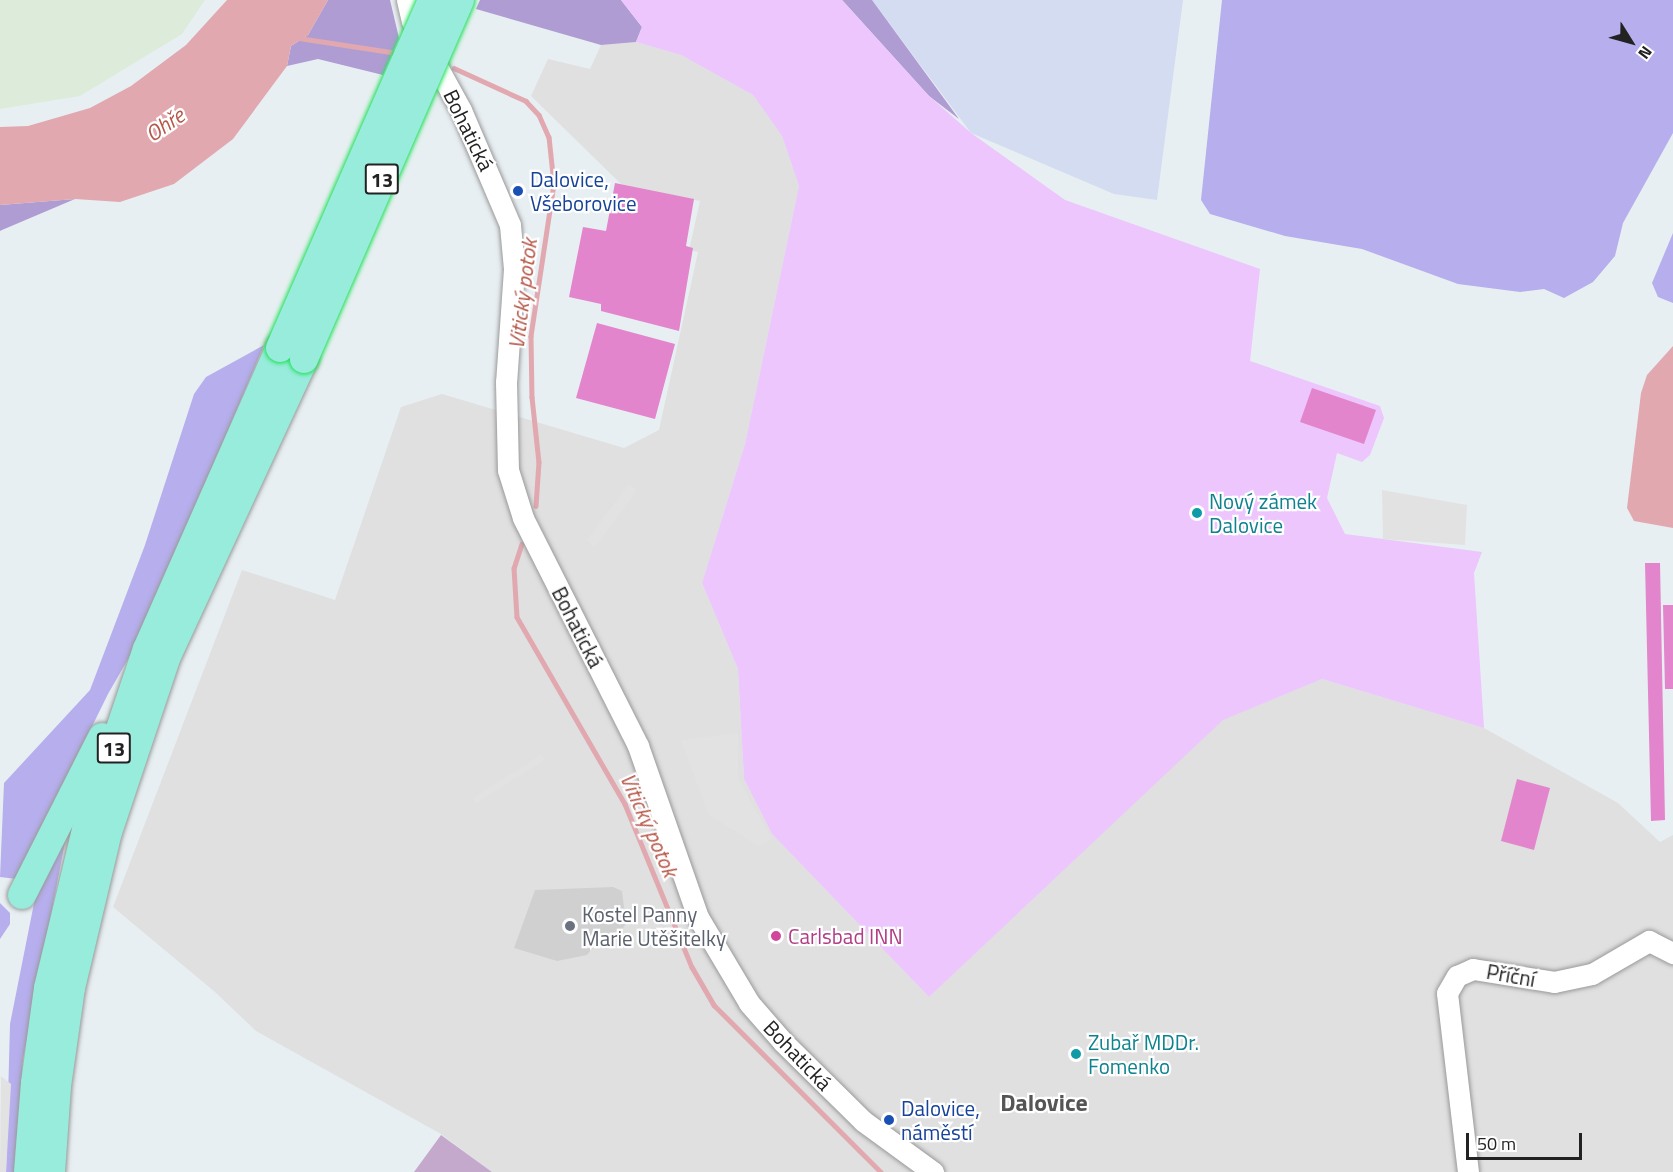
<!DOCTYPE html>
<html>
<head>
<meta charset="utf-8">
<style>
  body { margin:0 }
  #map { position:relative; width:1673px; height:1172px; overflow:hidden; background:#e8eff2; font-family:"Titillium Web",sans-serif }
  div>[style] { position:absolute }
  .residential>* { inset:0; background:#dfe0df }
  .industrial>* { inset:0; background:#ddebda }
  .religious>* { inset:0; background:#d0d0d0 }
  .farmland>* { inset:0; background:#d4dcf1 }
  .grass>* { inset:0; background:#b6aeed }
  .forest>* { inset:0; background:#ae9cd3 }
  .cemetery>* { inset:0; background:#c4a9cc }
  .park>* { inset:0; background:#ecc6fc }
  .pitch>* { inset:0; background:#e385cc }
  .parking>* { inset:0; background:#e2e2e2 }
  .water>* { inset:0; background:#e1a8b0 }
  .stream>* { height:4.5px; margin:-2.25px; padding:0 2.25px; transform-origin:2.25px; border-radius:2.25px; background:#e1a8b0 }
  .roads { filter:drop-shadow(0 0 2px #999) drop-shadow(0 0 2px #999) }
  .tertiary>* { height:21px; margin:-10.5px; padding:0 10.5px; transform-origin:10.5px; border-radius:10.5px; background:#fff }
  .trunk>* { height:28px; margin:-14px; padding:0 14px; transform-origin:14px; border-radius:14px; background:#98ecdc }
  .bridges { filter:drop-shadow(0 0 2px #23e25a) drop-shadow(0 0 2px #23e25a) }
  .trunk-bridge>* { height:28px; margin:-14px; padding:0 14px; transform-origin:14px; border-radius:14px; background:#98ecdc }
  .dots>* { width:16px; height:16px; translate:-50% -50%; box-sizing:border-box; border:3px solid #fff; border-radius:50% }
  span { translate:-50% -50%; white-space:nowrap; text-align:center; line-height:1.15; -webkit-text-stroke:4.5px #fff; paint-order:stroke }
  .shield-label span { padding:2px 4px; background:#fff; border:2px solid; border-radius:4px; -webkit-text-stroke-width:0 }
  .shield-label { font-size:20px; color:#222; font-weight:700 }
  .street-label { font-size:21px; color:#222 }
  .transit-label { font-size:21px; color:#164399 }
  .left { translate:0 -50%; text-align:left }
  .culture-label { font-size:21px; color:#0d838f }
  .worship-label { font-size:21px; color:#5b616d }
  .hotel-label { font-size:21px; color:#b23c85 }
  .water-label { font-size:22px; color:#b65749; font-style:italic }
  .quarter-label { font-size:24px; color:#555; font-weight:700 }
  .north { position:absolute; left:1601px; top:12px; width:60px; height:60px; -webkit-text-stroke:4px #fff; paint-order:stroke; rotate:127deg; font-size:16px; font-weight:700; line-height:24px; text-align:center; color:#222 }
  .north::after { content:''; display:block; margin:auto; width:21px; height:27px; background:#222; clip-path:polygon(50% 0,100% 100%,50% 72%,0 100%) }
  .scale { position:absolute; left:1466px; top:1133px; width:116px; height:27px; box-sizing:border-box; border:3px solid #222; border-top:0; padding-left:8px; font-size:18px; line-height:21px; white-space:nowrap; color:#222; -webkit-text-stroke:4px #fff; paint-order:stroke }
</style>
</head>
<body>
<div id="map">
  <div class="residential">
    <i style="clip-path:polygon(636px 42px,681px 55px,753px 95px,782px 136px,799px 186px,745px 444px,702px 583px,738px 669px,744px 779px,772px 834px,929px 997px,1222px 720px,1322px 679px,1484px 728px,1618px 803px,1660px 842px,1673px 835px,1673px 1172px,492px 1172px,441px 1134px,256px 1031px,215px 992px,113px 907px,242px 570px,335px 600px,401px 407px,442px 394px,624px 448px,659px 430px,698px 252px,689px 250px,700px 201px,621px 184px,531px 96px,548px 59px,590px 69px,601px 45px)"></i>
  </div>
  <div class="industrial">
    <i style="clip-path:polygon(0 0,205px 0,182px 34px,80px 96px,0 109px)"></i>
  </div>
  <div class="religious">
    <i style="clip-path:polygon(613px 887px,622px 891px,626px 923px,622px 930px,604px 935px,587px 955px,557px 961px,514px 948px,535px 890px)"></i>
  </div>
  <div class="farmland">
    <i style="clip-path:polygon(872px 0,1183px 0,1157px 200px,1114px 194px,971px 133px)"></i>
  </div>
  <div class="grass">
    <i style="clip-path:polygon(1222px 0,1673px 0,1673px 133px,1623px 223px,1615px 256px,1593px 282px,1564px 298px,1544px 289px,1520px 292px,1458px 284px,1362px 249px,1285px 236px,1210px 214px,1201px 200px)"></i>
    <i style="clip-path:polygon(1673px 233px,1673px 303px,1658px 297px,1652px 283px)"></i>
    <i style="clip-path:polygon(264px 345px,143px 633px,108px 694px,17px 879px,0 877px,4px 783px,90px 690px,145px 545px,194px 394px,206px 377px)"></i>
    <i style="clip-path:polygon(66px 837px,23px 1059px,14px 1172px,6px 1172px,10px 1024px,40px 873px)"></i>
    <i style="clip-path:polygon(0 903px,10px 913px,10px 924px,0 939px)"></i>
  </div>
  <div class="forest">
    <i style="clip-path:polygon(328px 0,390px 0,399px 38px,383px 75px,318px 59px,287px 66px,291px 46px,308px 35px)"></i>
    <i style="clip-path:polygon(480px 0,621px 0,642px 27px,636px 42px,601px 45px,476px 9px)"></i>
    <i style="clip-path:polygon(842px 0,872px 0,959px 119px,929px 96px)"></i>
    <i style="clip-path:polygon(75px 199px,2px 230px,0 231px,0 205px)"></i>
  </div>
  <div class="cemetery">
    <i style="clip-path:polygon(441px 1135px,492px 1172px,414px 1172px)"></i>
  </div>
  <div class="park">
    <i style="clip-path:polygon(621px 0,842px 0,928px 95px,971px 133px,1065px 200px,1260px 269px,1250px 361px,1380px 406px,1384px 418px,1370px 455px,1362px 462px,1337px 453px,1327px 498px,1345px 534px,1482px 552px,1474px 573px,1484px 728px,1322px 679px,1223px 720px,929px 997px,772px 834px,744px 779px,738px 669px,702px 583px,745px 444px,799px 186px,782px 136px,753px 95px,681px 55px,636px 42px,642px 27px)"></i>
  </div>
  <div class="pitch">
    <i style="clip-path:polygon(615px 183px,694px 199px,686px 246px,693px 248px,679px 331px,601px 311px,601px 304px,569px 297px,583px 227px,606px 231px)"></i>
    <i style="clip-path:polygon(597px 323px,675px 344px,655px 419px,576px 398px)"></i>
    <i style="clip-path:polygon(1312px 388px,1376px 410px,1364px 444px,1300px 422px)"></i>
    <i style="clip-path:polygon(1645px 563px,1660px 563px,1665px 820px,1651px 821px)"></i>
    <i style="clip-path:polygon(1663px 605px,1673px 605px,1673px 689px,1665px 689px)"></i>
    <i style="clip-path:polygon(1517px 779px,1550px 788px,1534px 850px,1501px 841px)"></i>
  </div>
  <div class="parking">
    <i style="clip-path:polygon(629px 484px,637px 490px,595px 547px,587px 540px)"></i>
    <i style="clip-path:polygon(1382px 490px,1467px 505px,1465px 545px,1383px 539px)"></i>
    <i style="clip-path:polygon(738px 733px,738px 779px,772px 839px,759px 846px,709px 815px,681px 740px)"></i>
    <i style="clip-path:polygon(541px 755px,544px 760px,476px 803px,473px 798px)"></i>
    <i style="clip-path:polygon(1px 1076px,11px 1084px,6px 1172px,0 1172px)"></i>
  </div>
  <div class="water">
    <i style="clip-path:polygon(227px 0,328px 0,308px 35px,291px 46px,287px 66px,233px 139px,174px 184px,120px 202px,75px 199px,0 205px,0 127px,28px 126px,90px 108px,131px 86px,186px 45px)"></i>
    <i style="clip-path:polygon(1673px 346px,1673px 528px,1634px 521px,1627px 508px,1641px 393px,1647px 375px)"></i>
  </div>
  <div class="stream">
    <i style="left:299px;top:38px;width:99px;rotate:8.7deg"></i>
    <i style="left:454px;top:68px;width:79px;rotate:24.6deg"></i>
    <i style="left:526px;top:101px;width:19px;rotate:47deg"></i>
    <i style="left:539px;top:115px;width:24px;rotate:66deg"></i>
    <i style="left:549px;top:137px;width:47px;rotate:83.9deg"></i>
    <i style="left:554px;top:184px;width:154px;rotate:98.6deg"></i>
    <i style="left:531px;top:336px;width:61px;rotate:89.1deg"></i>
    <i style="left:532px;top:397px;width:65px;rotate:83.9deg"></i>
    <i style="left:539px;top:462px;width:44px;rotate:93.9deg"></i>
    <i style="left:522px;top:544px;width:25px;rotate:108deg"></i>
    <i style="left:514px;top:568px;width:49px;rotate:86.5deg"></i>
    <i style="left:517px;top:617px;width:216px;rotate:60deg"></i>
    <i style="left:625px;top:804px;width:176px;rotate:67.7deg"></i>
    <i style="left:692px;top:967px;width:44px;rotate:59.9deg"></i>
    <i style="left:714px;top:1005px;width:236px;rotate:45deg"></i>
  </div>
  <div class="roads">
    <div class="tertiary">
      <i style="left:407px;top:0;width:22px;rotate:77deg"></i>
      <i style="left:412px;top:21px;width:102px;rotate:61.2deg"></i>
      <i style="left:461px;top:110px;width:125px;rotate:66.9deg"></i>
      <i style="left:510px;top:225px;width:44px;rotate:84.8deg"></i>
      <i style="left:514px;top:269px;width:113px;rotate:94deg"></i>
      <i style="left:506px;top:382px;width:88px;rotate:88.7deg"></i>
      <i style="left:508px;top:470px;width:50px;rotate:72.6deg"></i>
      <i style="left:523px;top:518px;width:255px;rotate:63.2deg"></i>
      <i style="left:638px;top:746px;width:181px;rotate:70.7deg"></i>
      <i style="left:698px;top:917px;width:100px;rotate:59.3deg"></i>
      <i style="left:749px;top:1003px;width:52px;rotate:48.9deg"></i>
      <i style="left:783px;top:1042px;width:112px;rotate:44.6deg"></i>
      <i style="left:863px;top:1121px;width:87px;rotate:36.1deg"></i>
      <i style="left:1468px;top:1172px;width:180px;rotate:-96.7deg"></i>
      <i style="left:1447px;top:993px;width:20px;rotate:-60deg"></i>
      <i style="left:1457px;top:976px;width:17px;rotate:-24deg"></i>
      <i style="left:1473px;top:969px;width:82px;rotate:9.1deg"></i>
      <i style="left:1554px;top:982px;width:39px;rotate:-12deg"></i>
      <i style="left:1592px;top:974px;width:66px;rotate:-30.1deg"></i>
      <i style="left:1649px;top:941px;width:27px;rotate:27deg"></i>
    </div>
    <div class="trunk">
      <i style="left:22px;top:895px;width:177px;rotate:-63.1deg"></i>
      <i style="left:28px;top:1172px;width:89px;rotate:-85.5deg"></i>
      <i style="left:35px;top:1083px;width:96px;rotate:-82.2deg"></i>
      <i style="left:48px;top:988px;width:163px;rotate:-76.5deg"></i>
      <i style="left:86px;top:830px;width:191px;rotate:-71.4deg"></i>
      <i style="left:147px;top:649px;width:329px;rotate:-66.2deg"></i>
      <i style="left:51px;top:1172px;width:86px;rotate:-86deg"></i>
      <i style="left:57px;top:1086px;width:99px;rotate:-81.9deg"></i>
      <i style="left:71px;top:988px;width:160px;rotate:-76.7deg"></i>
      <i style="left:108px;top:832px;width:186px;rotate:-71.5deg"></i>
      <i style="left:167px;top:656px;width:327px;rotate:-65.2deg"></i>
    </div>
  </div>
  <div class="bridges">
    <div class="trunk-bridge">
      <i style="left:280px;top:348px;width:380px;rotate:-66.4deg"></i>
      <i style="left:304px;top:359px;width:391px;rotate:-66.5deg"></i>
    </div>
  </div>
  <div class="dots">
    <i style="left:518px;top:191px;background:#1a4fb4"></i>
    <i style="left:1197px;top:513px;background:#0f9aa8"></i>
    <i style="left:570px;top:926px;background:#6b7280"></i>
    <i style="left:776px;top:936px;background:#d1479c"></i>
    <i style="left:1076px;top:1054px;background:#0f9aa8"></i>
    <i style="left:889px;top:1120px;background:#1a4fb4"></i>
  </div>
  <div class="shield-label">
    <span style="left:382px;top:179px">13</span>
    <span style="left:114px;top:748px">13</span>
  </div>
  <div class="street-label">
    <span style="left:469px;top:130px;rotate:64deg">Bohatická</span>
    <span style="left:578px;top:627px;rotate:63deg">Bohatická</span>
    <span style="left:1511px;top:975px;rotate:10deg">Příční</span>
    <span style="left:798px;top:1055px;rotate:46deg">Bohatická</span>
  </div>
  <div class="transit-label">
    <span class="left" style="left:530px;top:191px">Dalovice,<br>Všeborovice</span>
    <span class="left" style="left:901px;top:1120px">Dalovice,<br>náměstí</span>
  </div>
  <div class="culture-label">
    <span class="left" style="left:1209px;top:513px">Nový zámek<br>Dalovice</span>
    <span class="left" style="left:1088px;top:1054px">Zubař MDDr.<br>Fomenko</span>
  </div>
  <div class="worship-label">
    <span class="left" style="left:582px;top:926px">Kostel Panny<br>Marie Utěšitelky</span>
  </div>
  <div class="hotel-label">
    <span class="left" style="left:788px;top:936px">Carlsbad INN</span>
  </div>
  <div class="water-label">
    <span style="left:165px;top:125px;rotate:-35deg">Ohře</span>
    <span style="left:523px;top:294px;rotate:-83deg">Vitický potok</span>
    <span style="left:649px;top:825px;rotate:66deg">Vitický potok</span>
  </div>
  <div class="quarter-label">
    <span style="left:1044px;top:1103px">Dalovice</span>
  </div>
  <div class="north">N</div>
  <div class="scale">50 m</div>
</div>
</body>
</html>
